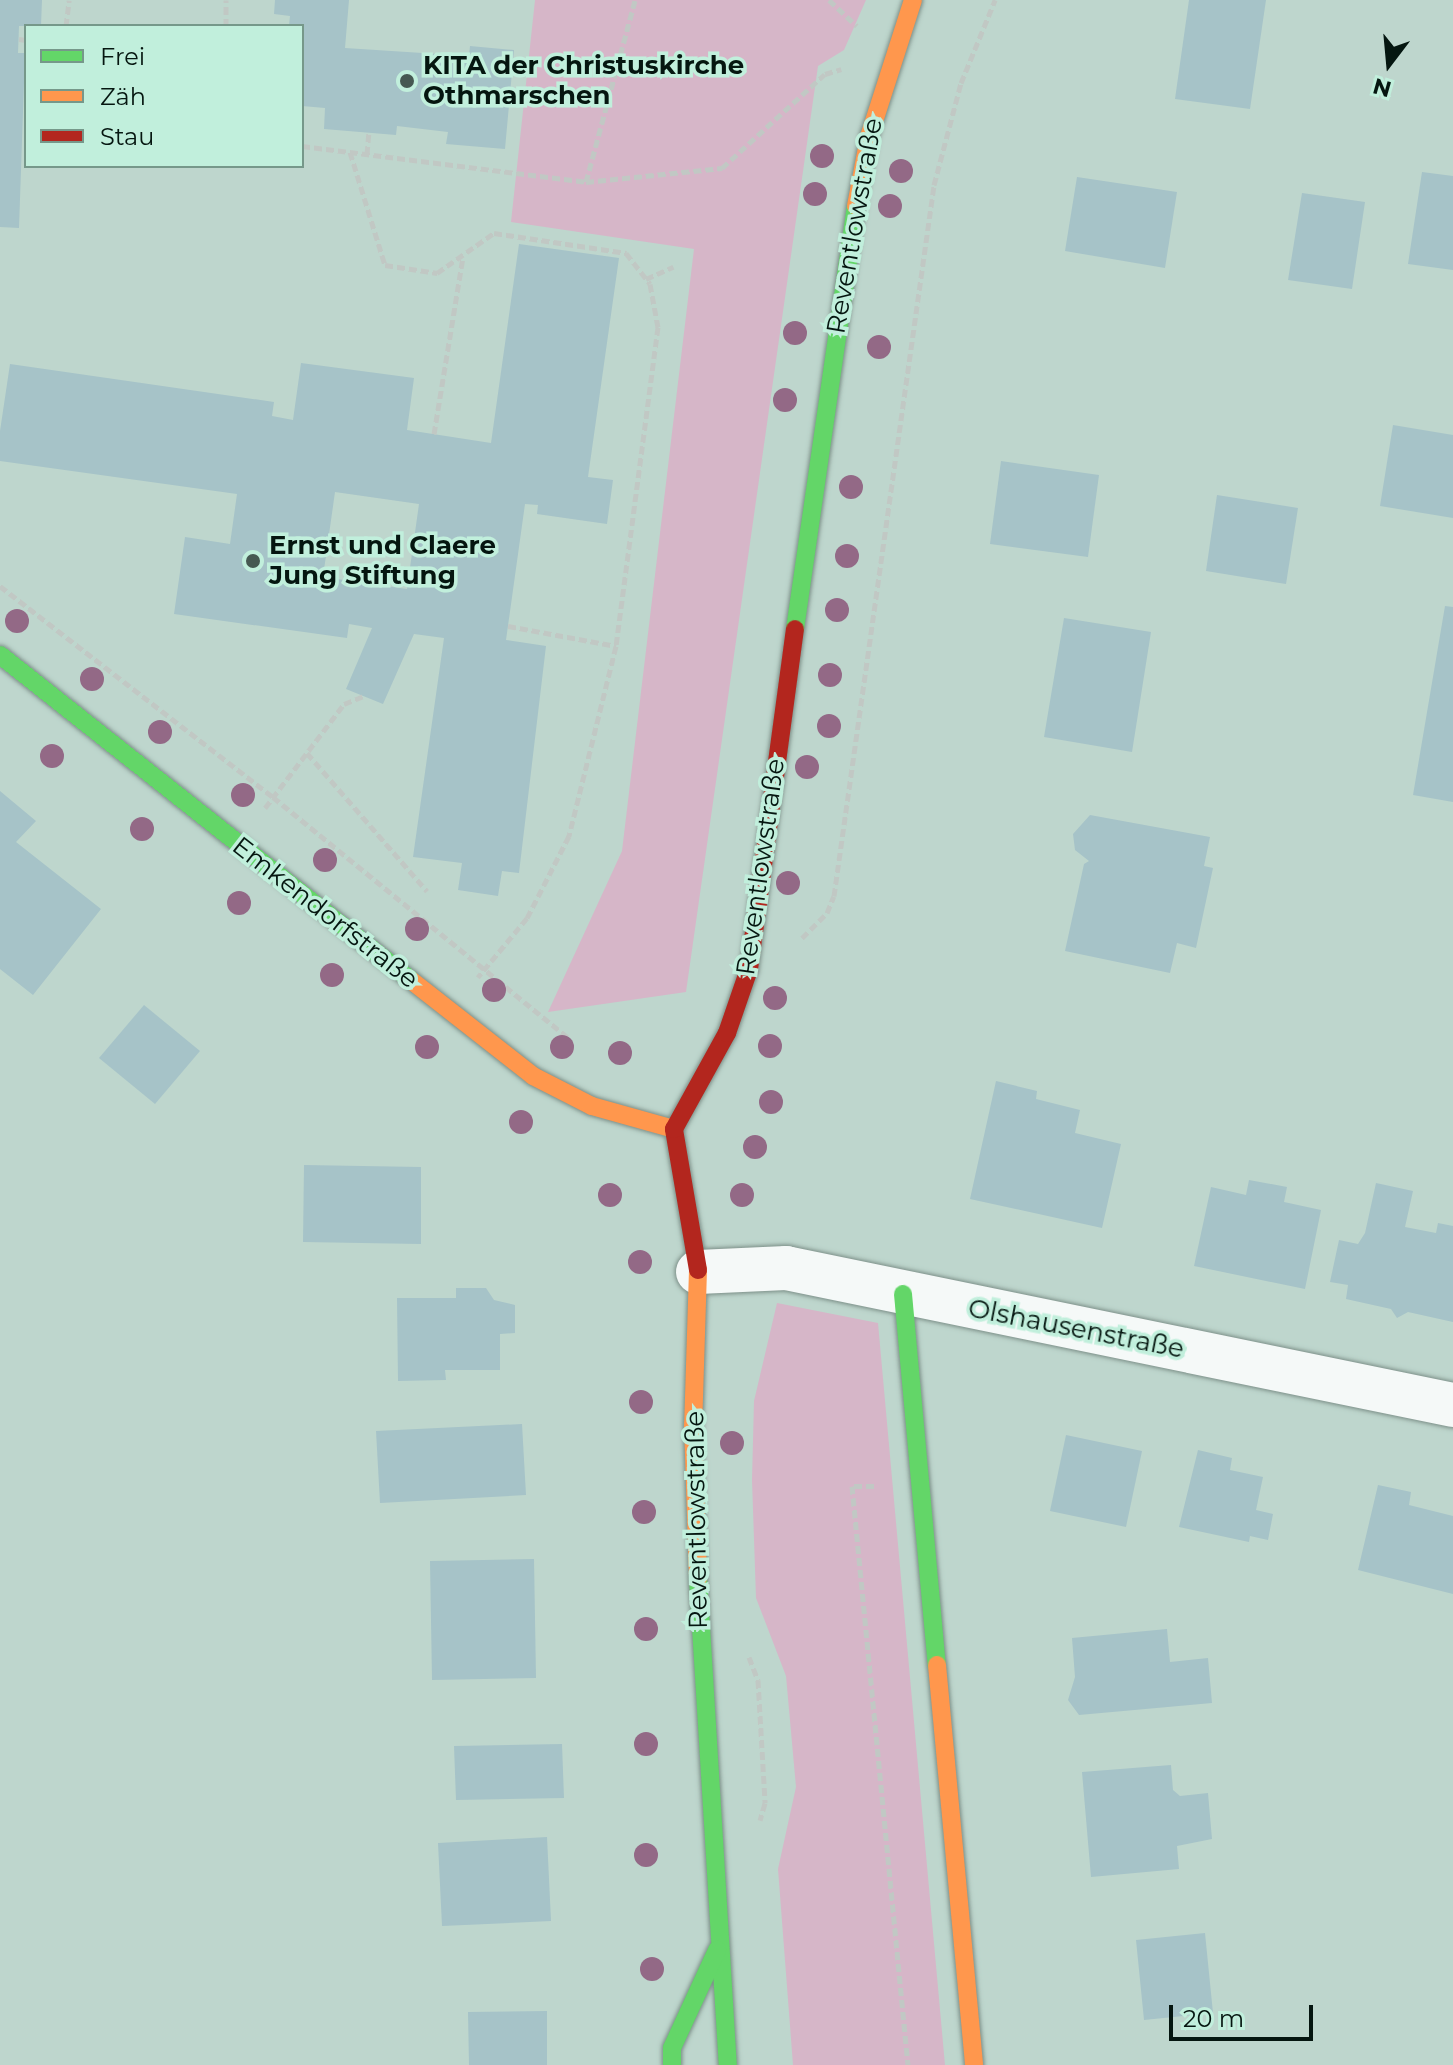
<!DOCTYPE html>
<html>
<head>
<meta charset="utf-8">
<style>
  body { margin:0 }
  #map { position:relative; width:1453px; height:2065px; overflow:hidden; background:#bed6cd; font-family:Montserrat,sans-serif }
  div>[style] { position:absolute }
  .green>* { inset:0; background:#d6b6c8 }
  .building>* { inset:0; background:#a6c3c8 }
  .path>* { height:5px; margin-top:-2.5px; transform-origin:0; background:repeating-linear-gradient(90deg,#c1c8c4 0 8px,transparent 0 12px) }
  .roads { filter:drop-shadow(0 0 2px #7d9089) drop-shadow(0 0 2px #7d9089) }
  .street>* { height:44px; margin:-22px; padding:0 22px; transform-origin:22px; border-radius:22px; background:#f5f9f8 }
  .fast>* { height:18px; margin:-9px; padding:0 9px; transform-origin:9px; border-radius:9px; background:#63d668 }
  .slow>* { height:18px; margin:-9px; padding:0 9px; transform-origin:9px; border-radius:9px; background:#ff974d }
  .jam>* { height:18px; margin:-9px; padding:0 9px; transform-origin:9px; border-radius:9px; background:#b3261e }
  .trees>* { width:24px; height:24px; margin:-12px; border-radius:50%; background:#936986 }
  .dots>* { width:22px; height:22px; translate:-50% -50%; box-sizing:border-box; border:4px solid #c1efdc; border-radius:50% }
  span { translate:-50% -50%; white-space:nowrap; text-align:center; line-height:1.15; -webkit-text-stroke:7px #c1efdc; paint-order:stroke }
  .poi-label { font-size:26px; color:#051610; font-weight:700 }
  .left { translate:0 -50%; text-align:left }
  .street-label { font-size:26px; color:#051610 }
  .legend { position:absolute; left:24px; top:24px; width:280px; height:144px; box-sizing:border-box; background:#c1efdc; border:2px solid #76988a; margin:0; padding:10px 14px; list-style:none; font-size:24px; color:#051610 }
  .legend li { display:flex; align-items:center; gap:16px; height:40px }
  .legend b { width:40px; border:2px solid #76988a }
  .north { position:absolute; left:1349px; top:24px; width:80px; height:80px; -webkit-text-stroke:6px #c1efdc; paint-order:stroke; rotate:196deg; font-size:22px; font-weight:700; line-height:32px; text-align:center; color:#051610 }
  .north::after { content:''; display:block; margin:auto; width:28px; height:36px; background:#051610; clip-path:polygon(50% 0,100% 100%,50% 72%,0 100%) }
  .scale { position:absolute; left:1169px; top:2005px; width:144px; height:36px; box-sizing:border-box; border:4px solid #051610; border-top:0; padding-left:10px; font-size:24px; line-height:28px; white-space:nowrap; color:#051610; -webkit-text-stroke:6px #c1efdc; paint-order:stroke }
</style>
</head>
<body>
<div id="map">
  <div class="green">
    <i style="clip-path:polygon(535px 0,866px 0,844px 50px,818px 66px,686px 992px,548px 1012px,622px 851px,694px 249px,511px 222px)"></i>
    <i style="clip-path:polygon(777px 1303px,878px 1323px,945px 2065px,793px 2065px,778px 1869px,796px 1787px,786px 1676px,756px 1598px,752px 1480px,754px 1401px)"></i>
  </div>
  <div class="building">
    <i style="clip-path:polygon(0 0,42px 0,41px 26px,19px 26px,18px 53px,25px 53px,19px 228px,0 227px)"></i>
    <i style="clip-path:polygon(275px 0,349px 0,345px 48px,469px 56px,470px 46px,514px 50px,505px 149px,446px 144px,448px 132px,397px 126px,396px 135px,324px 129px,325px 108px,302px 106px,302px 26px,289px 26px,290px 16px,274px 14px)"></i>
    <i style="clip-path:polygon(1189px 0,1266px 0,1250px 109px,1175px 99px)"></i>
    <i style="clip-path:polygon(1422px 172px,1453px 176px,1453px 270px,1408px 264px)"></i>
    <i style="clip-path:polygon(1077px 177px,1177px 192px,1165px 268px,1065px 251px)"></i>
    <i style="clip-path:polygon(1302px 193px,1365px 202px,1352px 289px,1288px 280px)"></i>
    <i style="clip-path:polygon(evenodd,519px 244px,619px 258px,588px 477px,613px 480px,607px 524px,537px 514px,538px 505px,525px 504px,506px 640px,546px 646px,519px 873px,502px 871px,498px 896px,458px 890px,462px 863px,413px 857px,444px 638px,414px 634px,383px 704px,346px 689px,372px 628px,349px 624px,347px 638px,174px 614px,185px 537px,230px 544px,237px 494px,0 461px,0 431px,10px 364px,274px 402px,272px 416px,293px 420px,301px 363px,414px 378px,407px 430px,491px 443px,519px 244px,335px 492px,419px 504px,407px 589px,323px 577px,335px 492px)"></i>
    <i style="clip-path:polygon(1393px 425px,1453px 435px,1453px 518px,1380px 506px)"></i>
    <i style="clip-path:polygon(1001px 461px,1099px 475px,1088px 557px,990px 544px)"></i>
    <i style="clip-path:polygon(1217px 495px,1298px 508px,1286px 584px,1206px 571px)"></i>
    <i style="clip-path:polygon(1445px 606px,1453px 607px,1453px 802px,1413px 795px)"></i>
    <i style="clip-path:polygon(1064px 618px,1151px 632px,1132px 752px,1044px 737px)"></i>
    <i style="clip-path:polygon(0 791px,36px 821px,16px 842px,101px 909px,33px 995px,0 969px)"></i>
    <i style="clip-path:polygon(1090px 815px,1210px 837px,1204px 866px,1213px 868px,1196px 948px,1177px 943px,1170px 973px,1065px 951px,1084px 864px,1089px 861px,1075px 850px,1073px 834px)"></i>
    <i style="clip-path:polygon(144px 1005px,200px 1051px,155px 1104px,99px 1058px)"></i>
    <i style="clip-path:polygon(996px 1081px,1037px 1091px,1036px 1099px,1080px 1110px,1075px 1133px,1121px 1144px,1102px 1228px,970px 1199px)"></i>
    <i style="clip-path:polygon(304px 1165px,421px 1167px,421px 1244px,303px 1242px)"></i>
    <i style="clip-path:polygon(1249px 1180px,1287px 1187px,1284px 1202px,1321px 1210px,1305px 1289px,1194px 1266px,1211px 1187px,1246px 1195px)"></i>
    <i style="clip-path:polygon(1376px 1183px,1413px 1191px,1405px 1227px,1436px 1233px,1438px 1223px,1453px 1226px,1453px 1322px,1408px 1312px,1397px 1318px,1391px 1309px,1346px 1299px,1348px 1285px,1330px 1282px,1339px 1240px,1358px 1244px,1365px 1233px)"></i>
    <i style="clip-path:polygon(456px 1288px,486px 1288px,494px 1300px,515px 1305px,515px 1333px,500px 1334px,500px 1370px,445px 1370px,446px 1380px,398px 1381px,397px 1298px,456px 1298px)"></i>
    <i style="clip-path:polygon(522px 1424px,526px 1495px,380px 1503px,376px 1431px)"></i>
    <i style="clip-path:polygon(1066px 1435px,1142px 1451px,1126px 1527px,1050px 1511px)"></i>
    <i style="clip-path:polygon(1198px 1450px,1232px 1458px,1230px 1470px,1263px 1477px,1256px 1510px,1273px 1514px,1268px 1540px,1250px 1536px,1249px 1542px,1179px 1527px)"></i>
    <i style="clip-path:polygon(1378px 1485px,1411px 1492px,1409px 1505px,1453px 1516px,1453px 1594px,1358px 1570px)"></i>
    <i style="clip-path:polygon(534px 1559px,536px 1678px,432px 1680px,430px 1561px)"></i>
    <i style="clip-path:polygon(1167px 1629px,1170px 1662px,1208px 1658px,1212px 1703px,1079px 1715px,1068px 1700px,1075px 1677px,1072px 1638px)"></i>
    <i style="clip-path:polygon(562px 1744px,564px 1798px,456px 1800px,454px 1746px)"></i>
    <i style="clip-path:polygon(1171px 1765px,1173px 1790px,1180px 1796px,1208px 1793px,1212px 1839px,1177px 1846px,1179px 1869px,1091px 1877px,1082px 1772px)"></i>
    <i style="clip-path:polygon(547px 1837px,551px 1921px,442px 1926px,438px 1843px)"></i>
    <i style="clip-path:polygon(1205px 1933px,1213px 2013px,1144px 2020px,1136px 1940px)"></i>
    <i style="clip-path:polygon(547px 2011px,547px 2065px,469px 2065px,468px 2012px)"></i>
  </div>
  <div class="path">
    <i style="left:829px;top:0;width:38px;rotate:43deg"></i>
    <i style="left:66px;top:26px;width:26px;rotate:-83deg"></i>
    <i style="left:226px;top:26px;width:26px;rotate:-90deg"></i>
    <i style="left:19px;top:39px;width:7px;rotate:8deg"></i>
    <i style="left:302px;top:146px;width:286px;rotate:7.2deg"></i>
    <i style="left:586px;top:182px;width:137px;rotate:-5.9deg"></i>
    <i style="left:722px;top:168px;width:139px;rotate:-42.4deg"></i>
    <i style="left:825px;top:74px;width:17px;rotate:-17deg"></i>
    <i style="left:350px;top:152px;width:118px;rotate:72.8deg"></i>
    <i style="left:385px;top:265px;width:53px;rotate:8.7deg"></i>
    <i style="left:437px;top:273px;width:70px;rotate:-35.1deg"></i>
    <i style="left:494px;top:233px;width:134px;rotate:8.6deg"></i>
    <i style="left:626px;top:253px;width:39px;rotate:52deg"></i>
    <i style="left:650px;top:284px;width:44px;rotate:79.5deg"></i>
    <i style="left:658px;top:327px;width:322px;rotate:97.5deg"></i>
    <i style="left:616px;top:646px;width:196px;rotate:103.9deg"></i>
    <i style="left:569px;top:836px;width:92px;rotate:117.1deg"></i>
    <i style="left:527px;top:918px;width:77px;rotate:129.7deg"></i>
    <i style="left:367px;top:154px;width:21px;rotate:-85deg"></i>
    <i style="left:586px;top:182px;width:188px;rotate:-74.9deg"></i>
    <i style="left:646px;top:279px;width:30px;rotate:-24deg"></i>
    <i style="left:434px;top:434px;width:180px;rotate:-80.7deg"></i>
    <i style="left:0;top:586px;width:345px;rotate:37.7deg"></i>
    <i style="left:273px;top:797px;width:382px;rotate:39.2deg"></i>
    <i style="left:508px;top:626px;width:110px;rotate:10.5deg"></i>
    <i style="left:307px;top:753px;width:183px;rotate:49deg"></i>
    <i style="left:265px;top:808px;width:131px;rotate:-52.8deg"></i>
    <i style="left:344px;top:704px;width:22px;rotate:-22deg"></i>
    <i style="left:802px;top:938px;width:35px;rotate:-45deg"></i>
    <i style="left:827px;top:913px;width:18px;rotate:-68deg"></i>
    <i style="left:834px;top:896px;width:718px;rotate:-81.99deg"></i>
    <i style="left:934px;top:185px;width:106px;rotate:-75.2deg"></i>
    <i style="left:961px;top:83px;width:90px;rotate:-67.7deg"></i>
    <i style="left:874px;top:1486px;width:22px;rotate:180deg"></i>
    <i style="left:852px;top:1486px;width:582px;rotate:84.48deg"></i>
    <i style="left:749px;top:1657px;width:25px;rotate:69deg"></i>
    <i style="left:758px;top:1680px;width:123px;rotate:86.7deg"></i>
    <i style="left:765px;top:1803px;width:18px;rotate:106deg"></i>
  </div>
  <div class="roads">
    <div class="street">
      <i style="left:698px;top:1272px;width:88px;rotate:-2.6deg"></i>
      <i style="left:786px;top:1268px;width:681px;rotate:11.61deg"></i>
    </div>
    <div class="fast">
      <i style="left:795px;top:629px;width:427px;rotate:-81.8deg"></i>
      <i style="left:0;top:655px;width:525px;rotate:38.35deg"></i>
      <i style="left:903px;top:1294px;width:373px;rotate:84.8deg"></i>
      <i style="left:698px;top:1578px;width:488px;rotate:86.5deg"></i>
      <i style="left:672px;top:2065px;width:17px;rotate:-90deg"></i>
      <i style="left:672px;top:2048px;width:108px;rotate:-65.3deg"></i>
    </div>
    <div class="slow">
      <i style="left:856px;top:206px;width:70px;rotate:-79.3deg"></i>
      <i style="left:869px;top:137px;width:144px;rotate:-72.2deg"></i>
      <i style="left:412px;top:981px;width:154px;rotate:38.1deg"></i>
      <i style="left:533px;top:1076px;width:66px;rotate:27deg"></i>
      <i style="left:592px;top:1106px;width:85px;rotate:15.7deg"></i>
      <i style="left:698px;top:1270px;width:155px;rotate:91.8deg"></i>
      <i style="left:693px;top:1425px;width:153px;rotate:88.1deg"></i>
      <i style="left:937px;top:1665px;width:402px;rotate:84.7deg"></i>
    </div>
    <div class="jam">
      <i style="left:698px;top:1270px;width:143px;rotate:-99.7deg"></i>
      <i style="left:674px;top:1129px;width:110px;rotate:-61.1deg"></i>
      <i style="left:727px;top:1033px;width:68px;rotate:-71deg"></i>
      <i style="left:749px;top:969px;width:343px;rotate:-82.3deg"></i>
    </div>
  </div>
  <div class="trees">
    <i style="left:822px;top:156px"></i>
    <i style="left:901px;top:171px"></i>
    <i style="left:815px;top:194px"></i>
    <i style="left:890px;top:206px"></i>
    <i style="left:795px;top:333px"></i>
    <i style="left:879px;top:347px"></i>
    <i style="left:785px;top:400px"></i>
    <i style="left:851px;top:487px"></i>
    <i style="left:847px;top:556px"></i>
    <i style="left:837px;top:610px"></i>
    <i style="left:17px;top:621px"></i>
    <i style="left:830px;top:675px"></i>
    <i style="left:92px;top:679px"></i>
    <i style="left:829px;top:726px"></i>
    <i style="left:160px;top:732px"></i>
    <i style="left:52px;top:756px"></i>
    <i style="left:807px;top:767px"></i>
    <i style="left:243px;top:795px"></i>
    <i style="left:142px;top:829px"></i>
    <i style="left:325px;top:860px"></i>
    <i style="left:788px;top:883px"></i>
    <i style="left:239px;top:903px"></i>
    <i style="left:417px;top:929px"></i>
    <i style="left:332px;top:975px"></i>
    <i style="left:494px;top:990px"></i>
    <i style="left:775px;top:998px"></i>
    <i style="left:770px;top:1046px"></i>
    <i style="left:427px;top:1047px"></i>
    <i style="left:562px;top:1047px"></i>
    <i style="left:620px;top:1053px"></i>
    <i style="left:771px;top:1102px"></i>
    <i style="left:521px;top:1122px"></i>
    <i style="left:755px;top:1147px"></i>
    <i style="left:610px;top:1195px"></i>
    <i style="left:742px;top:1195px"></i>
    <i style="left:640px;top:1262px"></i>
    <i style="left:641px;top:1402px"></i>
    <i style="left:732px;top:1443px"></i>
    <i style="left:644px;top:1512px"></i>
    <i style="left:646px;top:1629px"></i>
    <i style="left:646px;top:1744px"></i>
    <i style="left:646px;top:1855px"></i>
    <i style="left:652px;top:1969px"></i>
  </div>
  <div class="dots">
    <i style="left:407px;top:81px;background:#465952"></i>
    <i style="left:253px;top:561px;background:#465952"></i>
  </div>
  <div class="poi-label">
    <span class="left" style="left:423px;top:81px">KITA der Christuskirche<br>Othmarschen</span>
    <span class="left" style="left:269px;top:561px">Ernst und Claere<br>Jung Stiftung</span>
  </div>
  <div class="street-label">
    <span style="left:855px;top:226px;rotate:-80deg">Reventlowstraße</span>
    <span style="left:761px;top:867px;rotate:-82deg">Reventlowstraße</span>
    <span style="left:325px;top:913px;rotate:38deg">Emkendorfstraße</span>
    <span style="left:1076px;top:1329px;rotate:11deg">Olshausenstraße</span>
    <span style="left:697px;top:1520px;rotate:-91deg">Reventlowstraße</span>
  </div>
  <ul class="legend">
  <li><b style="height:10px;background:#63d668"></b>Frei</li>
  <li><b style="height:10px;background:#ff974d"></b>Zäh</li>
  <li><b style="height:10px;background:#b3261e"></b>Stau</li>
  </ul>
  <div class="north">N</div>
  <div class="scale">20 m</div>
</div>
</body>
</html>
